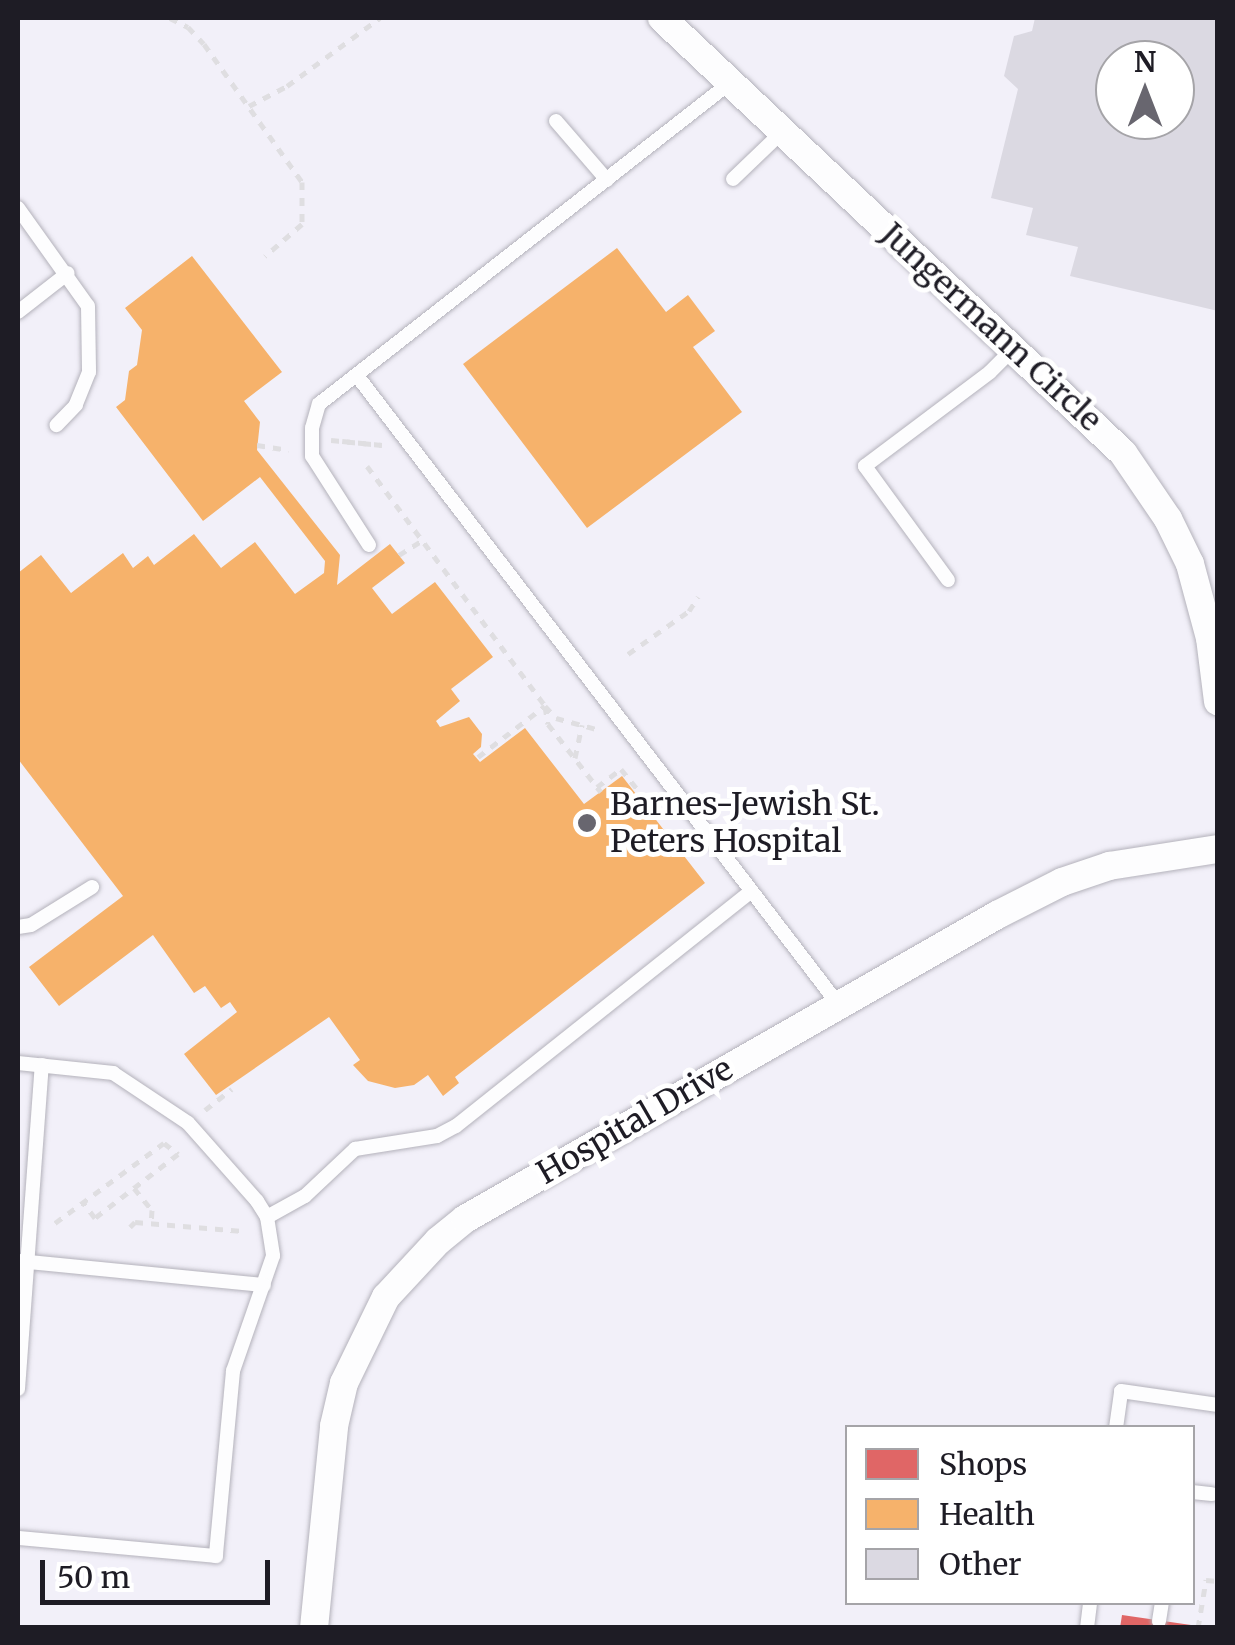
<!DOCTYPE html>
<html>
<head>
<meta charset="utf-8">
<style>
  body { margin:0 }
  #map { position:relative; width:1235px; height:1645px; overflow:hidden; background:#f2f0f9; font-family:Merriweather,serif }
  div>[style] { position:absolute }
  .shops>* { inset:0; background:#e06666 }
  .health>* { inset:0; background:#f6b26b }
  .building>* { inset:0; background:#dbd9e2 }
  .path>* { height:5px; margin-top:-2.5px; transform-origin:0; background:repeating-linear-gradient(90deg,#dfdee1 0 8px,transparent 0 16px) }
  .roads { filter:drop-shadow(0 0 2px #b4b2bb) drop-shadow(0 0 2px #b4b2bb) }
  .service>* { height:14px; margin:-7px; padding:0 7px; transform-origin:7px; border-radius:7px; background:#fdfdfe }
  .minor>* { height:28px; margin:-14px; padding:0 14px; transform-origin:14px; border-radius:14px; background:#fdfdfe }
  .dots>* { width:28px; height:28px; translate:-50% -50%; box-sizing:border-box; border:5px solid #fff; border-radius:50% }
  span { translate:-50% -50%; white-space:nowrap; text-align:center; line-height:1.15; -webkit-text-stroke:10px #fff; paint-order:stroke }
  .street-label { font-size:32px; color:#1e1c25 }
  .poi-label { font-size:32px; color:#1e1c25 }
  .left { translate:0 -50%; text-align:left }
  .frame { position:absolute; inset:0; border:20px solid #1e1c25; pointer-events:none }
  .legend { position:absolute; left:845px; top:1425px; width:350px; height:180px; box-sizing:border-box; background:#fff; border:2px solid #a5a4a8; margin:0; padding:12px 18px; list-style:none; font-size:30px; color:#1e1c25 }
  .legend li { display:flex; align-items:center; gap:20px; height:50px }
  .legend b { width:50px; border:2px solid #a5a4a8 }
  .north { position:absolute; left:1095px; top:40px; width:100px; height:100px; box-sizing:border-box; background:#fff; border:2px solid #a5a4a8; border-radius:50%; rotate:0deg; font-size:28px; font-weight:700; line-height:40px; text-align:center; color:#1e1c25 }
  .north::after { content:''; display:block; margin:auto; width:35px; height:45px; background:#68666f; clip-path:polygon(50% 0,100% 100%,50% 72%,0 100%) }
  .scale { position:absolute; left:40px; top:1560px; width:230px; height:45px; box-sizing:border-box; border:5px solid #1e1c25; border-top:0; padding-left:12px; font-size:30px; line-height:35px; white-space:nowrap; color:#1e1c25; -webkit-text-stroke:8px #fff; paint-order:stroke }
</style>
</head>
<body>
<div id="map">
  <div class="shops">
    <i style="clip-path:polygon(1122px 1615px,1191px 1625px,1191px 1628px,1120px 1628px)"></i>
  </div>
  <div class="health">
    <i style="clip-path:polygon(617px 248px,666px 312px,688px 295px,715px 331px,693px 347px,742px 412px,587px 528px,463px 364px)"></i>
    <i style="clip-path:polygon(192px 256px,282px 372px,244px 401px,260px 422px,257px 450px,340px 555px,337px 585px,390px 544px,405px 563px,372px 588px,392px 614px,435px 582px,493px 657px,451px 689px,460px 701px,436px 721px,440px 727px,469px 717px,482px 734px,481px 747px,473px 754px,480px 762px,525px 728px,584px 804px,622px 776px,705px 883px,455px 1077px,459px 1083px,443px 1096px,428px 1075px,414px 1085px,395px 1088px,368px 1081px,353px 1065px,360px 1060px,329px 1017px,216px 1095px,184px 1054px,237px 1012px,230px 1002px,221px 1008px,205px 986px,194px 993px,153px 935px,59px 1006px,29px 967px,123px 896px,18px 759px,18px 573px,41px 555px,71px 593px,123px 553px,133px 568px,148px 556px,154px 565px,194px 534px,221px 568px,255px 542px,295px 594px,324px 573px,325px 561px,260px 477px,203px 521px,116px 407px,125px 400px,129px 371px,137px 365px,142px 330px,125px 308px)"></i>
  </div>
  <div class="building">
    <i style="clip-path:polygon(evenodd,1035px 18px,1218px 18px,1218px 311px,1070px 276px,1078px 247px,1026px 235px,1033px 208px,991px 198px,1018px 89px,1004px 76px,1014px 36px,1032px 31px,1035px 18px,1115px 60px,1175px 60px,1175px 120px,1115px 120px,1115px 60px)"></i>
  </div>
  <div class="path">
    <i style="left:170px;top:18px;width:20px;rotate:27deg"></i>
    <i style="left:188px;top:27px;width:23px;rotate:47deg"></i>
    <i style="left:204px;top:44px;width:169px;rotate:54.6deg"></i>
    <i style="left:302px;top:182px;width:42px;rotate:90deg"></i>
    <i style="left:302px;top:224px;width:49px;rotate:139.1deg"></i>
    <i style="left:249px;top:106px;width:43px;rotate:-27.8deg"></i>
    <i style="left:287px;top:86px;width:115px;rotate:-36.2deg"></i>
    <i style="left:331px;top:440px;width:51px;rotate:5.6deg"></i>
    <i style="left:382px;top:445px;width:40px;rotate:-174.3deg"></i>
    <i style="left:257px;top:445px;width:32px;rotate:9deg"></i>
    <i style="left:367px;top:466px;width:299px;rotate:53.4deg"></i>
    <i style="left:545px;top:706px;width:16px;rotate:47deg"></i>
    <i style="left:556px;top:718px;width:46px;rotate:15.3deg"></i>
    <i style="left:399px;top:555px;width:26px;rotate:-32deg"></i>
    <i style="left:628px;top:654px;width:75px;rotate:-35.2deg"></i>
    <i style="left:689px;top:611px;width:17px;rotate:-57deg"></i>
    <i style="left:478px;top:757px;width:84px;rotate:-37.3deg"></i>
    <i style="left:545px;top:706px;width:18px;rotate:81deg"></i>
    <i style="left:548px;top:724px;width:86px;rotate:52.1deg"></i>
    <i style="left:575px;top:758px;width:34px;rotate:-78deg"></i>
    <i style="left:597px;top:787px;width:30px;rotate:-37deg"></i>
    <i style="left:621px;top:769px;width:38px;rotate:51deg"></i>
    <i style="left:645px;top:799px;width:4px;rotate:146deg"></i>
    <i style="left:205px;top:1110px;width:34px;rotate:-38deg"></i>
    <i style="left:134px;top:1188px;width:28px;rotate:51deg"></i>
    <i style="left:152px;top:1210px;width:13px;rotate:94deg"></i>
    <i style="left:55px;top:1223px;width:135px;rotate:-36.3deg"></i>
    <i style="left:164px;top:1143px;width:18px;rotate:38deg"></i>
    <i style="left:178px;top:1154px;width:105px;rotate:142.4deg"></i>
    <i style="left:95px;top:1218px;width:20px;rotate:-127deg"></i>
    <i style="left:130px;top:1227px;width:7px;rotate:-45deg"></i>
    <i style="left:135px;top:1222px;width:108px;rotate:4.8deg"></i>
    <i style="left:1198px;top:1628px;width:49px;rotate:-80.5deg"></i>
    <i style="left:1206px;top:1580px;width:12px;rotate:5deg"></i>
  </div>
  <div class="roads">
    <div class="service">
      <i style="left:556px;top:121px;width:78px;rotate:49.2deg"></i>
      <i style="left:733px;top:179px;width:69px;rotate:-43.8deg"></i>
      <i style="left:18px;top:208px;width:120px;rotate:54.5deg"></i>
      <i style="left:88px;top:306px;width:66px;rotate:89.1deg"></i>
      <i style="left:89px;top:372px;width:35px;rotate:112deg"></i>
      <i style="left:76px;top:405px;width:28px;rotate:134deg"></i>
      <i style="left:18px;top:312px;width:63px;rotate:-38deg"></i>
      <i style="left:358px;top:377px;width:790px;rotate:52.56deg"></i>
      <i style="left:369px;top:545px;width:106px;rotate:-122.6deg"></i>
      <i style="left:312px;top:456px;width:28px;rotate:-90deg"></i>
      <i style="left:312px;top:428px;width:25px;rotate:-74deg"></i>
      <i style="left:319px;top:404px;width:523px;rotate:-38.01deg"></i>
      <i style="left:948px;top:580px;width:141px;rotate:-126.1deg"></i>
      <i style="left:865px;top:466px;width:156px;rotate:-36.9deg"></i>
      <i style="left:990px;top:372px;width:34px;rotate:-45deg"></i>
      <i style="left:18px;top:927px;width:13px;rotate:-9deg"></i>
      <i style="left:31px;top:925px;width:72px;rotate:-31.9deg"></i>
      <i style="left:18px;top:1063px;width:96px;rotate:6deg"></i>
      <i style="left:113px;top:1073px;width:90px;rotate:33.7deg"></i>
      <i style="left:188px;top:1123px;width:104px;rotate:48.5deg"></i>
      <i style="left:257px;top:1201px;width:19px;rotate:58deg"></i>
      <i style="left:267px;top:1217px;width:39px;rotate:81deg"></i>
      <i style="left:273px;top:1256px;width:122px;rotate:109.2deg"></i>
      <i style="left:233px;top:1371px;width:186px;rotate:95.3deg"></i>
      <i style="left:216px;top:1556px;width:199px;rotate:-174.8deg"></i>
      <i style="left:267px;top:1217px;width:43px;rotate:-28.9deg"></i>
      <i style="left:305px;top:1196px;width:69px;rotate:-43.2deg"></i>
      <i style="left:355px;top:1149px;width:83px;rotate:-9deg"></i>
      <i style="left:437px;top:1136px;width:21px;rotate:-28deg"></i>
      <i style="left:456px;top:1126px;width:377px;rotate:-38.5deg"></i>
      <i style="left:18px;top:1261px;width:247px;rotate:5.6deg"></i>
      <i style="left:18px;top:1389px;width:325px;rotate:-85.8deg"></i>
      <i style="left:1116px;top:1428px;width:37px;rotate:-82deg"></i>
      <i style="left:1121px;top:1391px;width:98px;rotate:8.2deg"></i>
      <i style="left:1192px;top:1492px;width:20px;rotate:6deg"></i>
      <i style="left:1159px;top:1621px;width:19px;rotate:-81deg"></i>
      <i style="left:1087px;top:1628px;width:26px;rotate:-83deg"></i>
    </div>
    <div class="minor">
      <i style="left:662px;top:18px;width:634px;rotate:43.34deg"></i>
      <i style="left:1123px;top:453px;width:80px;rotate:55.7deg"></i>
      <i style="left:1168px;top:519px;width:50px;rotate:63.9deg"></i>
      <i style="left:1190px;top:564px;width:77px;rotate:74.9deg"></i>
      <i style="left:1210px;top:638px;width:64px;rotate:82.8deg"></i>
      <i style="left:314px;top:1628px;width:203px;rotate:-84.3deg"></i>
      <i style="left:334px;top:1426px;width:44px;rotate:-76.9deg"></i>
      <i style="left:344px;top:1383px;width:96px;rotate:-64deg"></i>
      <i style="left:386px;top:1297px;width:76px;rotate:-47.1deg"></i>
      <i style="left:438px;top:1241px;width:35px;rotate:-39deg"></i>
      <i style="left:465px;top:1219px;width:613px;rotate:-29.74deg"></i>
      <i style="left:997px;top:915px;width:73px;rotate:-26.9deg"></i>
      <i style="left:1062px;top:882px;width:50px;rotate:-18.8deg"></i>
      <i style="left:1109px;top:866px;width:110px;rotate:-8.9deg"></i>
    </div>
  </div>
  <div class="dots">
    <i style="left:587px;top:823px;background:#68666f"></i>
  </div>
  <div class="street-label">
    <span style="left:991px;top:327px;rotate:43deg">Jungermann Circle</span>
    <span style="left:635px;top:1121px;rotate:-30deg">Hospital Drive</span>
  </div>
  <div class="poi-label">
    <span class="left" style="left:610px;top:823px">Barnes-Jewish St.<br>Peters Hospital</span>
  </div>
  <div class="frame"></div>
  <ul class="legend">
  <li><b style="height:28px;background:#e06666"></b>Shops</li>
  <li><b style="height:28px;background:#f6b26b"></b>Health</li>
  <li><b style="height:28px;background:#dbd9e2"></b>Other</li>
  </ul>
  <div class="north">N</div>
  <div class="scale">50 m</div>
</div>
</body>
</html>
